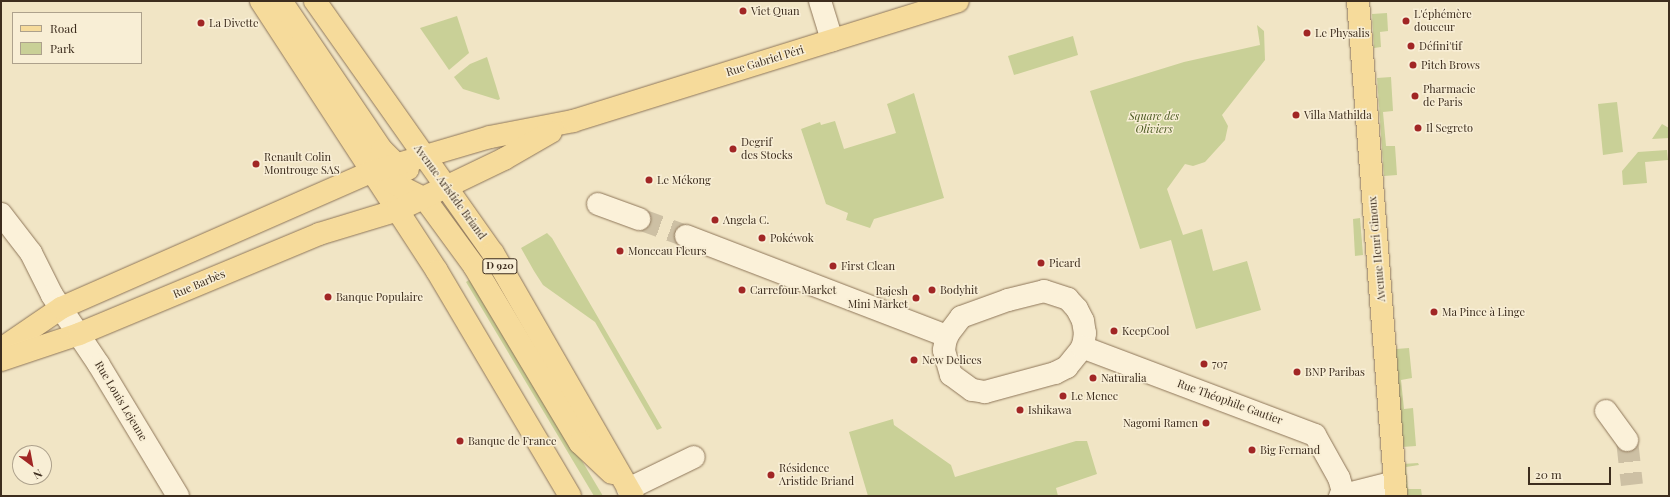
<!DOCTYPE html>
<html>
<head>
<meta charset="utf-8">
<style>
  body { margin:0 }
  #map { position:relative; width:1670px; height:497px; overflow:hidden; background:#f1e5c5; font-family:"Playfair Display",serif }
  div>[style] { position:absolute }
  .green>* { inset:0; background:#c9d097 }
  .minor-tunnel>* { height:22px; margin-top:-11px; transform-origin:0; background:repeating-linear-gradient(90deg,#cdc0a4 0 22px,transparent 0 33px) }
  .roads { filter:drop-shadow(0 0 1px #8e7659) drop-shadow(0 0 1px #8e7659) }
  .minor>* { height:22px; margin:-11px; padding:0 11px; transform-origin:11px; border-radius:11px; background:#fbf1d9 }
  .major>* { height:22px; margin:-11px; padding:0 11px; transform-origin:11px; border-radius:11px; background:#f6db9b }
  .dots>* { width:11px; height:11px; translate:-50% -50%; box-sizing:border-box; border:2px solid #f8eed5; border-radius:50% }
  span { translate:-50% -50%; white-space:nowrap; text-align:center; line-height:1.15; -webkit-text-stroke:3px #f8eed5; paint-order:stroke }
  .shield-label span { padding:1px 3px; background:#f8eed5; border:1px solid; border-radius:3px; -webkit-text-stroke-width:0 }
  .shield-label { font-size:10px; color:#3d2d1e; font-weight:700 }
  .poi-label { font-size:11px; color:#3d2d1e }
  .left { translate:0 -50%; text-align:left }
  .right { translate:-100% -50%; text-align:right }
  .street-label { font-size:11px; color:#3d2d1e }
  .park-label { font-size:11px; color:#4c5b23; font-style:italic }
  .frame { position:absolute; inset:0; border:2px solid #3d2d1e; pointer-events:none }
  .legend { position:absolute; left:12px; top:12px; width:130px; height:52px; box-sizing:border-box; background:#f8eed5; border:1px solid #ada18c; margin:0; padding:5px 7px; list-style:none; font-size:12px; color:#3d2d1e }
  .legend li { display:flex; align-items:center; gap:8px; height:20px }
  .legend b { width:20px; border:1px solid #ada18c }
  .north { position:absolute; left:12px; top:445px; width:40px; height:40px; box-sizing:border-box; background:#f8eed5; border:1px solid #ada18c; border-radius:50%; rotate:148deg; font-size:11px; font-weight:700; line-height:16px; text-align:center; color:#3d2d1e }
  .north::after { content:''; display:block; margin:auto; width:14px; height:18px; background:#a12625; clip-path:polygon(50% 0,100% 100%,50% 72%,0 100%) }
  .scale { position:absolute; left:1528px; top:467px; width:83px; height:18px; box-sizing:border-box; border:2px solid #3d2d1e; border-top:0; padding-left:5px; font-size:12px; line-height:14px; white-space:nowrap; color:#3d2d1e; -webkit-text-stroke:3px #f8eed5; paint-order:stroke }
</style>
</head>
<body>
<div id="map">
  <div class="green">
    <i style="clip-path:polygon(1387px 13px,1388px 31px,1380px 32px,1381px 47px,1374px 48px,1372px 14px)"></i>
    <i style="clip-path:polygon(457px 16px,469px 53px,449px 70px,420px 28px)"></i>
    <i style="clip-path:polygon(1257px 25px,1264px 31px,1265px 60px,1222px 115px,1228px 126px,1225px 140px,1205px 162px,1193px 166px,1185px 164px,1167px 189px,1183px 235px,1202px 229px,1213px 271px,1247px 261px,1261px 310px,1196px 329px,1171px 240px,1140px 249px,1090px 91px,1184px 62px,1260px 45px)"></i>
    <i style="clip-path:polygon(1073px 36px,1078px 55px,1014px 75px,1008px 56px)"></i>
    <i style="clip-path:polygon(487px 57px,500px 99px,498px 100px,463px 89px,454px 77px,470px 64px)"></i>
    <i style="clip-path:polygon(1391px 77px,1393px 111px,1383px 112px,1386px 146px,1395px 146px,1397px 175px,1384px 176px,1377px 78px)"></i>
    <i style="clip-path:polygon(914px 93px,944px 198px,874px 219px,870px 228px,846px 220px,848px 213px,826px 204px,801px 129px,820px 122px,821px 125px,835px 121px,844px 149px,896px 133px,887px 104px)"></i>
    <i style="clip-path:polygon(1617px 102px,1623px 152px,1603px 155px,1598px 104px)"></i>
    <i style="clip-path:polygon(1662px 124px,1669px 128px,1669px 138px,1652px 139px)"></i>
    <i style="clip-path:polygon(1667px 150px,1668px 160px,1645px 162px,1647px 183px,1623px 185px,1622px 171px,1638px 152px)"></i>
    <i style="clip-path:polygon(1360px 218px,1363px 255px,1355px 256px,1353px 219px)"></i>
    <i style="clip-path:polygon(547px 233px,552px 238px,662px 428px,657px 430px,595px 322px,543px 285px,534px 271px,521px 248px)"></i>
    <i style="clip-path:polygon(472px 278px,548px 404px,603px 496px,594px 496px,466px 282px)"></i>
    <i style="clip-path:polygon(1409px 348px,1412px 378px,1401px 380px,1404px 409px,1413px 408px,1416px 446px,1402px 447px,1396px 380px,1396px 349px)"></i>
    <i style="clip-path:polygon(893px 419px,894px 425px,951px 465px,955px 477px,1076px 441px,1087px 441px,1097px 474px,1056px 488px,1058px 496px,868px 496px,849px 432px)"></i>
    <i style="clip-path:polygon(1418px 463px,1419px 465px,1406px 467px,1408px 489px,1421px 489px,1422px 496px,1405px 496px,1402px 464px)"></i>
  </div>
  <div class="minor-tunnel">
    <i style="left:639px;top:219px;width:50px;rotate:19.9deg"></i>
    <i style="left:1627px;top:440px;width:45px;rotate:83.7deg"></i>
  </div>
  <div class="roads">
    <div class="minor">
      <i style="left:820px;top:1px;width:41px;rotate:72.9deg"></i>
      <i style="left:598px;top:204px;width:44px;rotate:20.1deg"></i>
      <i style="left:1px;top:214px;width:49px;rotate:52.4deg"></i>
      <i style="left:31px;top:253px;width:47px;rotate:63.4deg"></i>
      <i style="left:52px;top:295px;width:84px;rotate:56.1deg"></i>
      <i style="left:99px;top:365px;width:153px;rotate:58.9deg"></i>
      <i style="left:686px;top:236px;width:280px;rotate:21deg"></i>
      <i style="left:1044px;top:291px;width:25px;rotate:18deg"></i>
      <i style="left:1068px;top:299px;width:13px;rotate:48deg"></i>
      <i style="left:1077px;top:309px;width:13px;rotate:63deg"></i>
      <i style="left:1083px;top:321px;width:12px;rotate:81deg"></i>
      <i style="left:1085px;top:333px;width:14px;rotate:98deg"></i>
      <i style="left:1083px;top:347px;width:26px;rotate:129deg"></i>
      <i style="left:1067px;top:367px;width:13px;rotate:153deg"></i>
      <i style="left:1055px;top:373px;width:73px;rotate:164.8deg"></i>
      <i style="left:985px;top:392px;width:13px;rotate:-171deg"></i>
      <i style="left:972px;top:390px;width:26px;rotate:-144deg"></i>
      <i style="left:951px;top:375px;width:26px;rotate:-106deg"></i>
      <i style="left:944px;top:350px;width:13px;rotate:-81deg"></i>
      <i style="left:946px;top:337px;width:25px;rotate:-53deg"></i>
      <i style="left:961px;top:317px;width:50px;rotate:-19.9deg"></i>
      <i style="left:1008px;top:300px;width:37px;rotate:-14deg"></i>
      <i style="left:1082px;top:347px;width:249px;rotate:20.7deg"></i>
      <i style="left:1315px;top:435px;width:49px;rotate:60.8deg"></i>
      <i style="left:1339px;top:478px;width:18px;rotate:74deg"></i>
      <i style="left:1606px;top:411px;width:36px;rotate:54deg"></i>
      <i style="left:628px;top:489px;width:73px;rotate:-25.9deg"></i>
      <i style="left:1340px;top:496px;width:57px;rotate:-14.3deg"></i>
    </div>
    <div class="major">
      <i style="left:261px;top:1px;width:322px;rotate:56.9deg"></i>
      <i style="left:437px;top:271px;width:261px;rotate:59.4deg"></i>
      <i style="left:281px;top:1px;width:180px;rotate:55.9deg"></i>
      <i style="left:382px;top:150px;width:20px;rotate:45deg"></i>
      <i style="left:396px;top:164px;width:13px;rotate:23deg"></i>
      <i style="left:315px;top:1px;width:309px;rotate:54.8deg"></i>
      <i style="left:493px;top:253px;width:280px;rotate:60.1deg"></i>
      <i style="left:1358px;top:1px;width:496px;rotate:85.6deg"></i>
      <i style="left:374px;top:173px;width:57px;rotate:27deg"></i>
      <i style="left:425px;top:199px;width:83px;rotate:53.8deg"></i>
      <i style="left:474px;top:266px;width:206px;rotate:59.1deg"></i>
      <i style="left:580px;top:443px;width:44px;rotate:43.2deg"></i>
      <i style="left:1px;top:349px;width:73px;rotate:-34.3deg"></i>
      <i style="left:61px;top:308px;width:339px;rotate:-23.7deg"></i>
      <i style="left:371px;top:172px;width:124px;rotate:-16.4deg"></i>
      <i style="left:490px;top:137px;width:85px;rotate:-10.9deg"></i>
      <i style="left:573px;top:121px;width:403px;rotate:-17.3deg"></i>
      <i style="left:1px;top:360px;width:82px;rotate:-18.4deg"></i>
      <i style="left:79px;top:334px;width:260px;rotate:-22.6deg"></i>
      <i style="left:319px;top:234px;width:83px;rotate:-16.9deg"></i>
      <i style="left:398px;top:210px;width:118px;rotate:-25.7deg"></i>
      <i style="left:504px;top:159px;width:54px;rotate:-29.9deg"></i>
    </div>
  </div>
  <div class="dots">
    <i style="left:743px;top:11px;background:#a12625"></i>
    <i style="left:1406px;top:21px;background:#a12625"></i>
    <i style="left:201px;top:23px;background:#a12625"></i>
    <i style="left:1307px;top:33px;background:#a12625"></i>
    <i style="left:1411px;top:46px;background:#a12625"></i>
    <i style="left:1413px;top:65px;background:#a12625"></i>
    <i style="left:1415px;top:96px;background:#a12625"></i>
    <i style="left:1296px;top:115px;background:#a12625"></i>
    <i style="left:1418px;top:128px;background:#a12625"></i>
    <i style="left:733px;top:149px;background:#a12625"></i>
    <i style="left:256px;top:164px;background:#a12625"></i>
    <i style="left:649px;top:180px;background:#a12625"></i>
    <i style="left:715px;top:220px;background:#a12625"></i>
    <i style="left:762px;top:238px;background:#a12625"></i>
    <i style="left:620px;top:251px;background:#a12625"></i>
    <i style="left:1041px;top:263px;background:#a12625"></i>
    <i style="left:833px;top:266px;background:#a12625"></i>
    <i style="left:742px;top:290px;background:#a12625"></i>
    <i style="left:932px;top:290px;background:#a12625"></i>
    <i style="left:328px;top:297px;background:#a12625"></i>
    <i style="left:916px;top:298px;background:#a12625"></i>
    <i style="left:1434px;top:312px;background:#a12625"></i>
    <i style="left:1114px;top:331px;background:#a12625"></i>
    <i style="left:914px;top:360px;background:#a12625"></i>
    <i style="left:1204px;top:364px;background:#a12625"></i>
    <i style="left:1297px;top:372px;background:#a12625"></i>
    <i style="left:1093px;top:378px;background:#a12625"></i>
    <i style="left:1063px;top:396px;background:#a12625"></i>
    <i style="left:1020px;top:410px;background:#a12625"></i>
    <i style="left:1206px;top:423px;background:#a12625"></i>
    <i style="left:460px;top:441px;background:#a12625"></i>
    <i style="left:1252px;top:450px;background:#a12625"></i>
    <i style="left:771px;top:475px;background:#a12625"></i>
  </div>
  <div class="shield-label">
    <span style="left:500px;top:266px">D 920</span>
  </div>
  <div class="poi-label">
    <span class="left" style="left:751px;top:11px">Viet Quan</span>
    <span class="left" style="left:1414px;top:21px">L'éphémère<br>douceur</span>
    <span class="left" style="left:209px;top:23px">La Divette</span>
    <span class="left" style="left:1315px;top:33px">Le Physalis</span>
    <span class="left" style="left:1419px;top:46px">Défini'tif</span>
    <span class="left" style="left:1421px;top:65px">Pitch Brows</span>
    <span class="left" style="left:1423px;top:96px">Pharmacie<br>de Paris</span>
    <span class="left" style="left:1304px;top:115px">Villa Mathilda</span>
    <span class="left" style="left:1426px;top:128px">Il Segreto</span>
    <span class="left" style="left:741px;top:149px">Degrif<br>des Stocks</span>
    <span class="left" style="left:264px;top:164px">Renault Colin<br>Montrouge SAS</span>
    <span class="left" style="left:657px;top:180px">Le Mékong</span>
    <span class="left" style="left:723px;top:220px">Angela C.</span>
    <span class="left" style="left:770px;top:238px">Pokéwok</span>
    <span class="left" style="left:628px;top:251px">Monceau Fleurs</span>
    <span class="left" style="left:1049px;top:263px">Picard</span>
    <span class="left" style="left:841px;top:266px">First Clean</span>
    <span class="left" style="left:750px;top:290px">Carrefour Market</span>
    <span class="left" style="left:940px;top:290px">Bodyhit</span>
    <span class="right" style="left:908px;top:298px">Rajesh<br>Mini Market</span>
    <span class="left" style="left:336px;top:297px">Banque Populaire</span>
    <span class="left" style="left:1442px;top:312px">Ma Pince à Linge</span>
    <span class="left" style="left:1122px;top:331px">KeepCool</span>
    <span class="left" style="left:922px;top:360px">New Delices</span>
    <span class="left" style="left:1212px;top:364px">707</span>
    <span class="left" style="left:1305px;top:372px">BNP Paribas</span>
    <span class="left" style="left:1101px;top:378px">Naturalia</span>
    <span class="left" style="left:1071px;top:396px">Le Menec</span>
    <span class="left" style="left:1028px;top:410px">Ishikawa</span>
    <span class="right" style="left:1198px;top:423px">Nagomi Ramen</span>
    <span class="left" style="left:468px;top:441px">Banque de France</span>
    <span class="left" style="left:1260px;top:450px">Big Fernand</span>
    <span class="left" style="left:779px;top:475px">Résidence<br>Aristide Briand</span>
  </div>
  <div class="street-label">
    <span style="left:765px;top:61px;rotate:-17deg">Rue Gabriel Péri</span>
    <span style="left:450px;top:192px;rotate:54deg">Avenue Aristide Briand</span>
    <span style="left:1377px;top:249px;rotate:-95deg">Avenue Henri Ginoux</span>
    <span style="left:199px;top:284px;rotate:-23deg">Rue Barbès</span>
    <span style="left:121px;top:401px;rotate:59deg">Rue Louis Lejeune</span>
    <span style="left:1230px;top:402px;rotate:20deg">Rue Théophile Gautier</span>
  </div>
  <div class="park-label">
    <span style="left:1154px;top:123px">Square des<br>Oliviers</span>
  </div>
  <div class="frame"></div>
  <ul class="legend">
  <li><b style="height:5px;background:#f6db9b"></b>Road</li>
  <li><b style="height:11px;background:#c9d097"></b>Park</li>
  </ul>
  <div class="north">N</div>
  <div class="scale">20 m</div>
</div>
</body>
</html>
